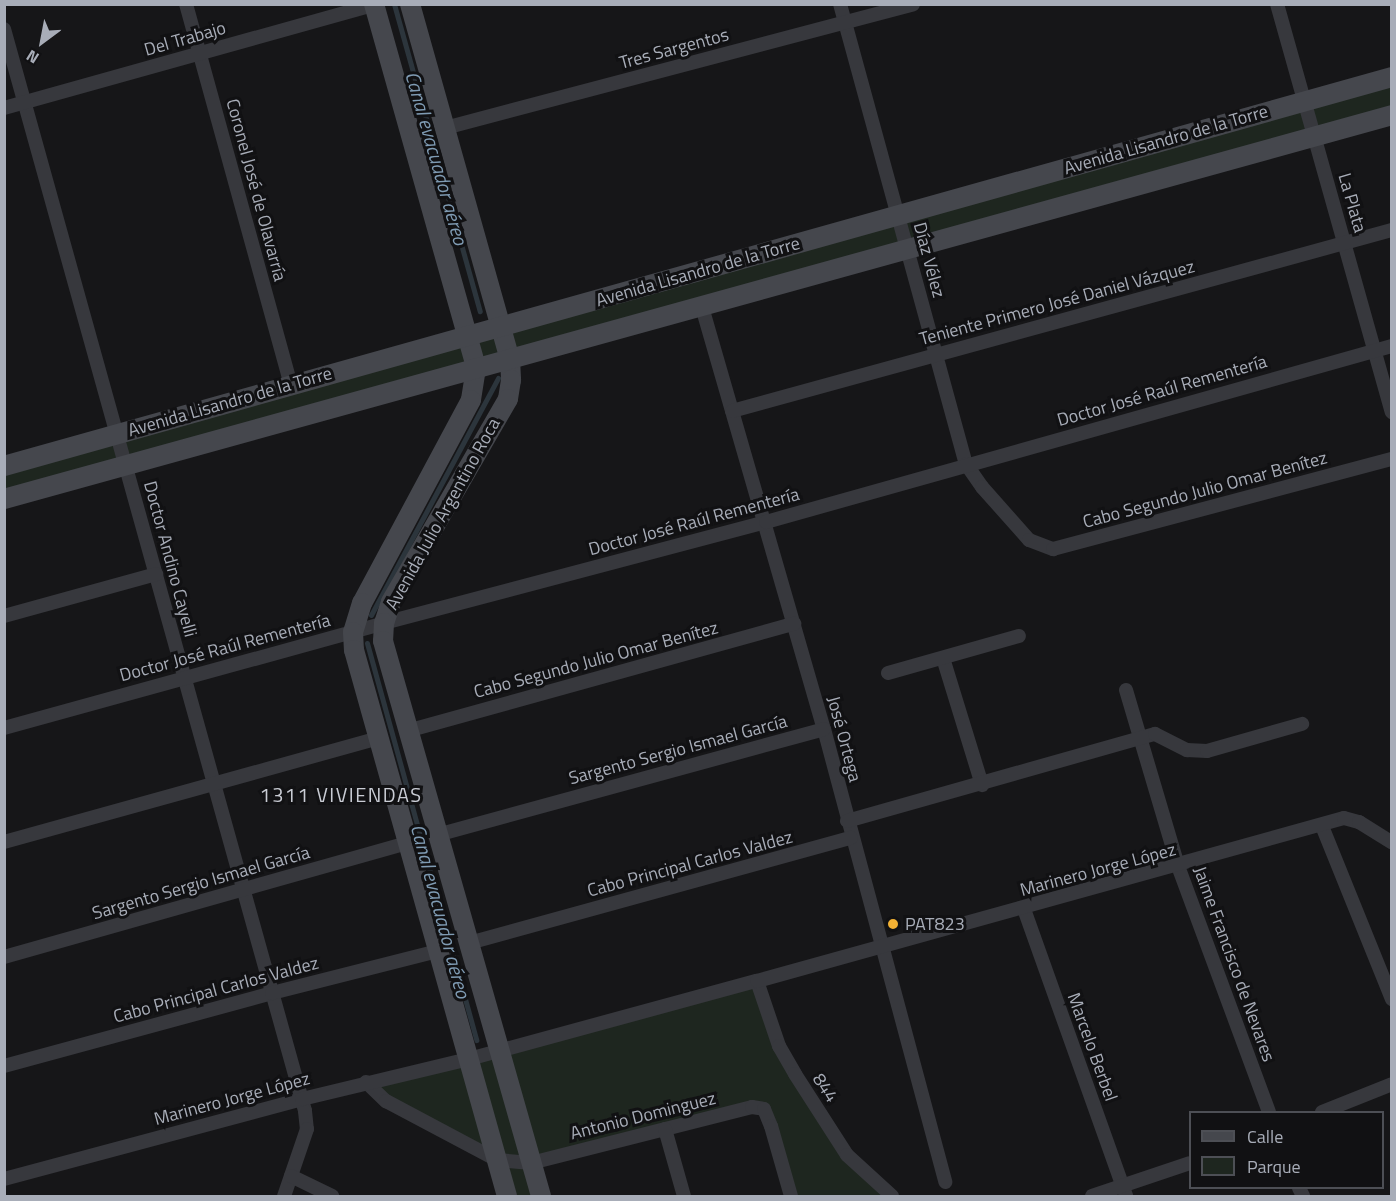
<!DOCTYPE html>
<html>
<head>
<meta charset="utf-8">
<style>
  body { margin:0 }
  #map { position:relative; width:1396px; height:1201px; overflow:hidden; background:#161618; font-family:"Titillium Web",sans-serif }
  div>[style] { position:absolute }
  .green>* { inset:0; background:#1e261f }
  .stream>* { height:5px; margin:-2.5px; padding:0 2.5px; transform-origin:2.5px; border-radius:2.5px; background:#2c353c }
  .minor>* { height:14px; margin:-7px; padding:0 7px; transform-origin:7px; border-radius:7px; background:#37383d }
  .secondary>* { height:20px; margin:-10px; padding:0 10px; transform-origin:10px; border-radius:10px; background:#45474d }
  .dots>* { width:16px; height:16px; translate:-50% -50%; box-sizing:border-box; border:3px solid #111113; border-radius:50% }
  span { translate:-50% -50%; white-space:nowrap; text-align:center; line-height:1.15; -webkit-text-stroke:6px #111113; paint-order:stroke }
  .street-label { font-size:18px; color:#a8adb8 }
  .poi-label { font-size:18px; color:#a8adb8 }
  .left { translate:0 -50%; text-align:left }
  .water-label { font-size:20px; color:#7f9bb3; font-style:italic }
  .neighbourhood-label { font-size:20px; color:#c9ccd4; letter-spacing:1.5px }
  .frame { position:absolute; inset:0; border:6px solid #a8adb8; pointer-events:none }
  .legend { position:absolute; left:1189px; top:1111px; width:195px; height:78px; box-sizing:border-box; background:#111113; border:2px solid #4d4f55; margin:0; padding:8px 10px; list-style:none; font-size:18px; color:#a8adb8 }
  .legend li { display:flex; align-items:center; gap:12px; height:30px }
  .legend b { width:30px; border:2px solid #4d4f55 }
  .north { position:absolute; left:12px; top:12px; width:60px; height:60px; -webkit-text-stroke:4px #111113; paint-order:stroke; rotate:212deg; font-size:16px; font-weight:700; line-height:24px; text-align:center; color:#a8adb8 }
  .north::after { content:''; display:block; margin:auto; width:21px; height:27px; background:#a8adb8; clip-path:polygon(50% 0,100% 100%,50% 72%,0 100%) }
</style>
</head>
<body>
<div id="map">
  <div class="green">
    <i style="clip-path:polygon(1391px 77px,1391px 115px,5px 499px,5px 466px)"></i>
    <i style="clip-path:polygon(757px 981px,779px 1046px,847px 1155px,892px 1196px,791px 1196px,764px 1109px,532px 1163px,541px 1196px,507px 1196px,496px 1160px,366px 1082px)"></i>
  </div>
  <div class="stream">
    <i style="left:394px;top:4px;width:319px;rotate:74.4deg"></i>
    <i style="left:371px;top:615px;width:269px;rotate:-61.8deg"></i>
    <i style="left:367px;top:643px;width:412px;rotate:74.6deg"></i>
  </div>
  <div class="minor">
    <i style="left:186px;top:4px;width:395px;rotate:74.6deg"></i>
    <i style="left:840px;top:4px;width:477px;rotate:74.7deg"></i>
    <i style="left:966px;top:464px;width:28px;rotate:55deg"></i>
    <i style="left:982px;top:487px;width:71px;rotate:48.4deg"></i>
    <i style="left:1029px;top:540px;width:26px;rotate:21deg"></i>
    <i style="left:1053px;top:549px;width:351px;rotate:-14.9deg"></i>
    <i style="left:1277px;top:4px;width:424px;rotate:74.3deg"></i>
    <i style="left:4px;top:29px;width:1123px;rotate:74.45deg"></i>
    <i style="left:305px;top:1111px;width:18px;rotate:84deg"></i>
    <i style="left:307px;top:1129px;width:71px;rotate:108.9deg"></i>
    <i style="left:4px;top:108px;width:384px;rotate:-15.6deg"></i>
    <i style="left:445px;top:128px;width:484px;rotate:-14.8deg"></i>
    <i style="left:702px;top:307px;width:439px;rotate:73.9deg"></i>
    <i style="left:824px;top:729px;width:469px;rotate:75deg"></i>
    <i style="left:732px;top:411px;width:684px;rotate:-15.34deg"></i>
    <i style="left:4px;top:616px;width:158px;rotate:-15.4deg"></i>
    <i style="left:943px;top:658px;width:133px;rotate:72.9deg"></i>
    <i style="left:888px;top:673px;width:136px;rotate:-15.8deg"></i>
    <i style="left:1126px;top:690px;width:184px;rotate:73.5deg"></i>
    <i style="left:1178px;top:866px;width:262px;rotate:69.7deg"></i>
    <i style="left:4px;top:728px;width:394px;rotate:-15.4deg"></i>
    <i style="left:384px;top:623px;width:395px;rotate:-14.8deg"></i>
    <i style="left:766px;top:522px;width:650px;rotate:-15.7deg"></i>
    <i style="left:407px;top:731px;width:402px;rotate:-15.5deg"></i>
    <i style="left:847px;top:821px;width:320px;rotate:-15.8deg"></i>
    <i style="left:1155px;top:734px;width:36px;rotate:27deg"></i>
    <i style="left:1187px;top:750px;width:20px;rotate:3deg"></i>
    <i style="left:1207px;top:751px;width:99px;rotate:-15.9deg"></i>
    <i style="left:1322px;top:826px;width:187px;rotate:68deg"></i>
    <i style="left:437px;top:835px;width:401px;rotate:-15.3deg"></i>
    <i style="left:4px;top:842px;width:388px;rotate:-15.5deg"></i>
    <i style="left:1024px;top:909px;width:305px;rotate:70.4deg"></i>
    <i style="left:469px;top:943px;width:396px;rotate:-15.4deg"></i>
    <i style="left:4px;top:957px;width:420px;rotate:-15.8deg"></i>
    <i style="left:757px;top:981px;width:69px;rotate:71.3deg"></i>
    <i style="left:779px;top:1046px;width:32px;rotate:60deg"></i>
    <i style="left:795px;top:1074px;width:96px;rotate:57.3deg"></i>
    <i style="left:847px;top:1155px;width:61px;rotate:42.3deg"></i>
    <i style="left:4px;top:1066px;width:278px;rotate:-15.2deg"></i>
    <i style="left:272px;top:993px;width:171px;rotate:-14.2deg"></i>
    <i style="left:366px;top:1082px;width:28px;rotate:44deg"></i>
    <i style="left:386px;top:1101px;width:126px;rotate:28deg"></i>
    <i style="left:497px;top:1160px;width:34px;rotate:5deg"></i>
    <i style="left:531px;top:1163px;width:228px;rotate:-14.2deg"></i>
    <i style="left:752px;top:1107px;width:12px;rotate:9deg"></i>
    <i style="left:764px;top:1109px;width:18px;rotate:68deg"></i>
    <i style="left:771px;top:1126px;width:73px;rotate:74.1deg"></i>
    <i style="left:1322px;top:1112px;width:75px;rotate:-21.8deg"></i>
    <i style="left:665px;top:1129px;width:70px;rotate:74.2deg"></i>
    <i style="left:291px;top:1176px;width:46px;rotate:26deg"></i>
    <i style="left:4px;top:1179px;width:309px;rotate:-15deg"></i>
    <i style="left:302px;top:1099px;width:172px;rotate:-13.5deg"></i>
    <i style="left:469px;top:1059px;width:298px;rotate:-15.2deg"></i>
    <i style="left:757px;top:981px;width:609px;rotate:-15.52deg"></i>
    <i style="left:1344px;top:818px;width:16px;rotate:15deg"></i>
    <i style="left:1359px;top:822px;width:39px;rotate:32deg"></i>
    <i style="left:1299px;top:1188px;width:9px;rotate:63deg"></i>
    <i style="left:1092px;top:1196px;width:103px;rotate:-18.6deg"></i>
  </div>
  <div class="secondary">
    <i style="left:374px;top:4px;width:378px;rotate:74.3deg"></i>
    <i style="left:476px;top:368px;width:32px;rotate:99deg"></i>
    <i style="left:471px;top:400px;width:230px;rotate:118.2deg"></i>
    <i style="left:362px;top:603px;width:30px;rotate:107deg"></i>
    <i style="left:353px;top:632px;width:18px;rotate:87deg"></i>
    <i style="left:354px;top:650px;width:567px;rotate:74.35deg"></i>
    <i style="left:410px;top:4px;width:369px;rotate:74.3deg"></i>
    <i style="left:510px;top:359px;width:21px;rotate:87deg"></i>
    <i style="left:511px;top:380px;width:19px;rotate:99deg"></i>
    <i style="left:508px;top:399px;width:234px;rotate:120deg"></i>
    <i style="left:391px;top:602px;width:22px;rotate:108deg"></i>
    <i style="left:384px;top:623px;width:18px;rotate:93deg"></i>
    <i style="left:383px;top:641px;width:577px;rotate:74.11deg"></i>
    <i style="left:4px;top:466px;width:1441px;rotate:-15.66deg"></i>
    <i style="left:4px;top:499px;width:1440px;rotate:-15.46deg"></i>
  </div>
  <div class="dots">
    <i style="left:893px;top:924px;background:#f2b134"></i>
  </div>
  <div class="street-label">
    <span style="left:185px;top:39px;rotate:-16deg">Del Trabajo</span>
    <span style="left:674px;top:49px;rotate:-15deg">Tres Sargentos</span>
    <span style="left:1166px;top:140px;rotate:-16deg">Avenida Lisandro de la Torre</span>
    <span style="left:256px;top:190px;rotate:75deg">Coronel José de Olavarría</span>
    <span style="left:1352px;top:203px;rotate:74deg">La Plata</span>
    <span style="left:929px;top:260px;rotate:75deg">Díaz Vélez</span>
    <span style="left:698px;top:272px;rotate:-16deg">Avenida Lisandro de la Torre</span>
    <span style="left:1057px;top:303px;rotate:-15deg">Teniente Primero José Daniel Vázquez</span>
    <span style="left:1162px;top:391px;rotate:-16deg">Doctor José Raúl Rementería</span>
    <span style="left:230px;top:402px;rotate:-16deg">Avenida Lisandro de la Torre</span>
    <span style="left:1205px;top:490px;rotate:-15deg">Cabo Segundo Julio Omar Benítez</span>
    <span style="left:443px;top:514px;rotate:-61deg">Avenida Julio Argentino Roca</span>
    <span style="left:694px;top:522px;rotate:-15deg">Doctor José Raúl Rementería</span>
    <span style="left:170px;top:559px;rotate:75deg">Doctor Andino Cayelli</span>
    <span style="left:225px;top:648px;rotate:-15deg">Doctor José Raúl Rementería</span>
    <span style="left:596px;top:660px;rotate:-15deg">Cabo Segundo Julio Omar Benítez</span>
    <span style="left:844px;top:739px;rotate:75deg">José Ortega</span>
    <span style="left:678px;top:750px;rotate:-15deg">Sargento Sergio Ismael García</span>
    <span style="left:690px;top:864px;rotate:-15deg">Cabo Principal Carlos Valdez</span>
    <span style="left:1098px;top:870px;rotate:-15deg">Marinero Jorge López</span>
    <span style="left:201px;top:883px;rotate:-16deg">Sargento Sergio Ismael García</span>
    <span style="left:1234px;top:964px;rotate:70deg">Jaime Francisco de Nevares</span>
    <span style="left:216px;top:990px;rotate:-15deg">Cabo Principal Carlos Valdez</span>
    <span style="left:1092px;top:1047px;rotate:70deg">Marcelo Berbel</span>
    <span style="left:825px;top:1088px;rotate:57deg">844</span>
    <span style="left:232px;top:1099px;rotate:-15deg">Marinero Jorge López</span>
    <span style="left:643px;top:1116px;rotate:-14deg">Antonio Dominguez</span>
  </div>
  <div class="poi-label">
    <span class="left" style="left:905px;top:924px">PAT823</span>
  </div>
  <div class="water-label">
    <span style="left:437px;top:158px;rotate:74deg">Canal evacuador aéreo</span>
    <span style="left:441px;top:911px;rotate:75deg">Canal evacuador aéreo</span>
  </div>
  <div class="neighbourhood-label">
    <span style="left:341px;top:794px">1311 VIVIENDAS</span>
  </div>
  <div class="frame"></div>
  <ul class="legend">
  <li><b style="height:8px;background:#45474d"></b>Calle</li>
  <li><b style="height:16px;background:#1e261f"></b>Parque</li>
  </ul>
  <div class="north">N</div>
</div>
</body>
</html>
